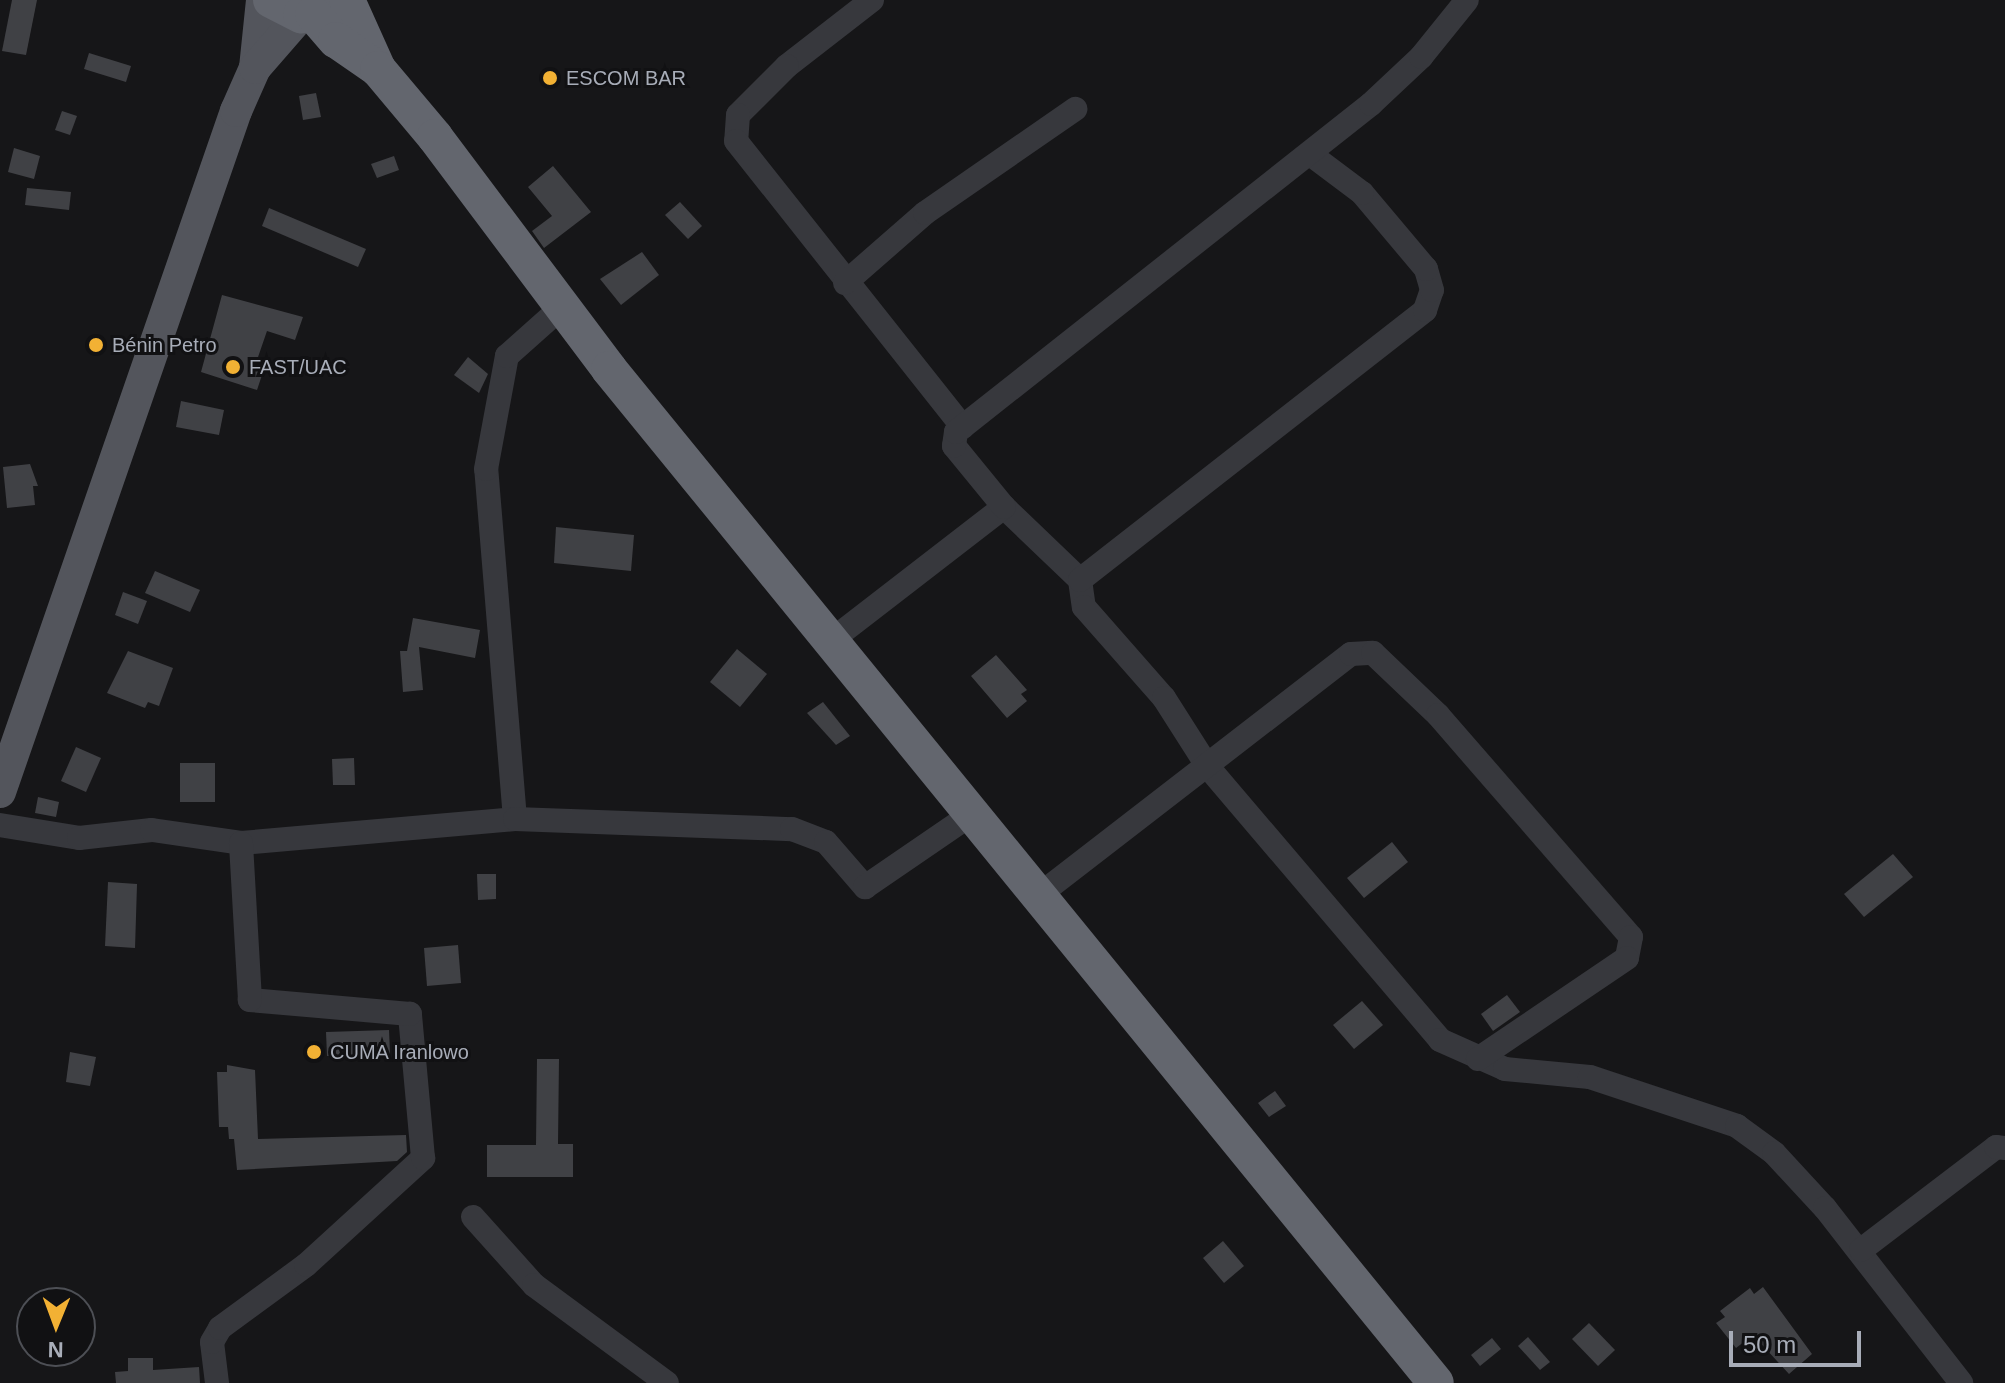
<!DOCTYPE html>
<html>
<head>
<meta charset="utf-8">
<style>
  body { margin:0 }
  #map { position:relative; width:2005px; height:1383px; overflow:hidden; background:#161618; font-family:Helvetica,sans-serif }
  div>[style] { position:absolute }
  .building>* { inset:0; background:#404145 }
  .minor>* { height:24px; margin:-12px; padding:0 12px; transform-origin:12px; border-radius:12px; background:#37383d }
  .major>* { height:32px; margin:-16px; padding:0 16px; transform-origin:16px; border-radius:16px; background:#53555c }
  .highway>* { height:36px; margin:-18px; padding:0 18px; transform-origin:18px; border-radius:18px; background:#63666e }
  .dots>* { width:22px; height:22px; translate:-50% -50%; box-sizing:border-box; border:4px solid #111113; border-radius:50% }
  span { translate:-50% -50%; white-space:nowrap; text-align:center; line-height:1.15; -webkit-text-stroke:6px #111113; paint-order:stroke }
  .poi-label { font-size:20px; color:#a8adb8 }
  .left { translate:0 -50%; text-align:left }
  .north { position:absolute; left:16px; top:1287px; width:80px; height:80px; box-sizing:border-box; background:#111113; border:2px solid #4d4f55; border-radius:50%; rotate:181deg; font-size:22px; font-weight:700; line-height:32px; text-align:center; color:#a8adb8 }
  .north::after { content:''; display:block; margin:auto; width:28px; height:36px; background:#f2b134; clip-path:polygon(50% 0,100% 100%,50% 72%,0 100%) }
  .scale { position:absolute; left:1729px; top:1331px; width:132px; height:36px; box-sizing:border-box; border:4px solid #a8adb8; border-top:0; padding-left:10px; font-size:24px; line-height:28px; white-space:nowrap; color:#a8adb8; -webkit-text-stroke:6px #111113; paint-order:stroke }
</style>
</head>
<body>
<div id="map">
  <div class="building">
    <i style="clip-path:polygon(12px 0,37px 0,26px 55px,2px 51px)"></i>
    <i style="clip-path:polygon(89px 53px,131px 66px,126px 82px,84px 69px)"></i>
    <i style="clip-path:polygon(316px 93px,321px 117px,303px 120px,299px 96px)"></i>
    <i style="clip-path:polygon(62px 111px,77px 116px,70px 135px,55px 130px)"></i>
    <i style="clip-path:polygon(14px 148px,40px 156px,34px 179px,8px 172px)"></i>
    <i style="clip-path:polygon(394px 156px,399px 170px,377px 178px,371px 164px)"></i>
    <i style="clip-path:polygon(553px 166px,591px 212px,544px 248px,532px 231px,552px 216px,528px 187px)"></i>
    <i style="clip-path:polygon(27px 188px,71px 192px,69px 210px,25px 205px)"></i>
    <i style="clip-path:polygon(680px 202px,702px 226px,688px 239px,665px 215px)"></i>
    <i style="clip-path:polygon(269px 208px,366px 249px,358px 267px,262px 226px)"></i>
    <i style="clip-path:polygon(642px 252px,659px 275px,621px 305px,600px 279px)"></i>
    <i style="clip-path:polygon(222px 295px,303px 317px,295px 340px,267px 331px,257px 360px,266px 363px,257px 390px,201px 372px)"></i>
    <i style="clip-path:polygon(468px 357px,488px 374px,479px 393px,454px 375px)"></i>
    <i style="clip-path:polygon(181px 401px,224px 410px,219px 435px,176px 427px)"></i>
    <i style="clip-path:polygon(30px 464px,38px 486px,33px 486px,35px 505px,7px 508px,3px 467px)"></i>
    <i style="clip-path:polygon(556px 527px,634px 535px,631px 571px,554px 563px)"></i>
    <i style="clip-path:polygon(155px 571px,200px 590px,190px 612px,145px 593px)"></i>
    <i style="clip-path:polygon(123px 592px,147px 601px,138px 624px,115px 615px)"></i>
    <i style="clip-path:polygon(413px 618px,480px 630px,475px 658px,419px 647px,423px 690px,403px 692px,400px 651px,407px 651px)"></i>
    <i style="clip-path:polygon(737px 649px,767px 674px,740px 707px,710px 682px)"></i>
    <i style="clip-path:polygon(128px 651px,173px 668px,159px 706px,148px 702px,145px 708px,107px 693px)"></i>
    <i style="clip-path:polygon(996px 655px,1027px 690px,1021px 694px,1027px 701px,1007px 718px,971px 676px)"></i>
    <i style="clip-path:polygon(823px 702px,850px 736px,836px 745px,807px 713px)"></i>
    <i style="clip-path:polygon(76px 747px,101px 758px,86px 792px,61px 781px)"></i>
    <i style="clip-path:polygon(354px 758px,355px 785px,333px 785px,332px 759px)"></i>
    <i style="clip-path:polygon(180px 763px,215px 763px,215px 802px,180px 802px)"></i>
    <i style="clip-path:polygon(38px 797px,59px 802px,56px 817px,35px 813px)"></i>
    <i style="clip-path:polygon(1392px 842px,1408px 862px,1364px 898px,1347px 878px)"></i>
    <i style="clip-path:polygon(1893px 854px,1913px 877px,1864px 917px,1844px 894px)"></i>
    <i style="clip-path:polygon(477px 874px,496px 874px,496px 899px,478px 900px)"></i>
    <i style="clip-path:polygon(108px 882px,137px 884px,135px 948px,105px 946px)"></i>
    <i style="clip-path:polygon(458px 945px,461px 983px,427px 986px,424px 948px)"></i>
    <i style="clip-path:polygon(1507px 995px,1520px 1012px,1493px 1031px,1481px 1014px)"></i>
    <i style="clip-path:polygon(1362px 1001px,1383px 1025px,1354px 1049px,1333px 1025px)"></i>
    <i style="clip-path:polygon(389px 1030px,390px 1054px,327px 1056px,326px 1032px)"></i>
    <i style="clip-path:polygon(70px 1052px,96px 1057px,90px 1086px,66px 1082px)"></i>
    <i style="clip-path:polygon(537px 1059px,559px 1059px,558px 1144px,573px 1144px,573px 1177px,487px 1177px,487px 1145px,536px 1145px)"></i>
    <i style="clip-path:polygon(227px 1065px,255px 1070px,258px 1139px,406px 1135px,407px 1152px,397px 1161px,237px 1170px,234px 1139px,229px 1139px,228px 1127px,219px 1127px,217px 1072px,227px 1072px)"></i>
    <i style="clip-path:polygon(1275px 1091px,1286px 1106px,1269px 1117px,1258px 1103px)"></i>
    <i style="clip-path:polygon(1223px 1241px,1244px 1266px,1224px 1283px,1203px 1258px)"></i>
    <i style="clip-path:polygon(1763px 1287px,1812px 1354px,1789px 1374px,1753px 1335px,1736px 1348px,1716px 1323px,1725px 1317px,1720px 1311px,1750px 1288px,1754px 1294px)"></i>
    <i style="clip-path:polygon(1589px 1323px,1615px 1350px,1598px 1366px,1572px 1339px)"></i>
    <i style="clip-path:polygon(1528px 1337px,1550px 1362px,1540px 1370px,1518px 1346px)"></i>
    <i style="clip-path:polygon(1492px 1338px,1501px 1349px,1480px 1366px,1471px 1355px)"></i>
    <i style="clip-path:polygon(128px 1358px,153px 1358px,153px 1370px,199px 1367px,200px 1383px,116px 1383px,115px 1372px,128px 1371px)"></i>
  </div>
  <div class="minor">
    <i style="left:872px;top:0;width:108px;rotate:142.2deg"></i>
    <i style="left:787px;top:66px;width:69px;rotate:135deg"></i>
    <i style="left:738px;top:115px;width:26px;rotate:94deg"></i>
    <i style="left:736px;top:141px;width:365px;rotate:51.6deg"></i>
    <i style="left:845px;top:283px;width:106px;rotate:-41.2deg"></i>
    <i style="left:925px;top:213px;width:183px;rotate:-34.7deg"></i>
    <i style="left:1004px;top:507px;width:105px;rotate:43.8deg"></i>
    <i style="left:1080px;top:580px;width:27px;rotate:82deg"></i>
    <i style="left:1084px;top:607px;width:121px;rotate:48.7deg"></i>
    <i style="left:1164px;top:698px;width:82px;rotate:57.5deg"></i>
    <i style="left:1208px;top:767px;width:358px;rotate:49.6deg"></i>
    <i style="left:1440px;top:1040px;width:71px;rotate:24deg"></i>
    <i style="left:1505px;top:1069px;width:85px;rotate:5.4deg"></i>
    <i style="left:1590px;top:1077px;width:155px;rotate:18.4deg"></i>
    <i style="left:1737px;top:1126px;width:46px;rotate:36.1deg"></i>
    <i style="left:1774px;top:1153px;width:75px;rotate:47.2deg"></i>
    <i style="left:1825px;top:1208px;width:222px;rotate:52.1deg"></i>
    <i style="left:1080px;top:580px;width:438px;rotate:-38deg"></i>
    <i style="left:1425px;top:310px;width:21px;rotate:-71deg"></i>
    <i style="left:1432px;top:290px;width:22px;rotate:-106deg"></i>
    <i style="left:1426px;top:269px;width:99px;rotate:-130.1deg"></i>
    <i style="left:1362px;top:193px;width:65px;rotate:-143.1deg"></i>
    <i style="left:833px;top:639px;width:216px;rotate:-37.7deg"></i>
    <i style="left:1004px;top:507px;width:79px;rotate:-129.3deg"></i>
    <i style="left:954px;top:446px;width:14px;rotate:-82deg"></i>
    <i style="left:956px;top:432px;width:529px;rotate:-38.32deg"></i>
    <i style="left:1371px;top:104px;width:69px;rotate:-43.2deg"></i>
    <i style="left:1421px;top:57px;width:73px;rotate:-51.1deg"></i>
    <i style="left:515px;top:819px;width:351px;rotate:-94.7deg"></i>
    <i style="left:486px;top:469px;width:115px;rotate:-79.5deg"></i>
    <i style="left:507px;top:356px;width:74px;rotate:-41.7deg"></i>
    <i style="left:0;top:825px;width:80px;rotate:9.3deg"></i>
    <i style="left:79px;top:838px;width:73px;rotate:-6.3deg"></i>
    <i style="left:152px;top:830px;width:90px;rotate:8.3deg"></i>
    <i style="left:241px;top:843px;width:275px;rotate:-5deg"></i>
    <i style="left:515px;top:819px;width:277px;rotate:2.1deg"></i>
    <i style="left:792px;top:829px;width:36px;rotate:21deg"></i>
    <i style="left:826px;top:842px;width:60px;rotate:49.1deg"></i>
    <i style="left:865px;top:887px;width:127px;rotate:-34.4deg"></i>
    <i style="left:1039px;top:895px;width:394px;rotate:-37.7deg"></i>
    <i style="left:1351px;top:654px;width:22px;rotate:-3deg"></i>
    <i style="left:1373px;top:653px;width:90px;rotate:43.6deg"></i>
    <i style="left:1438px;top:715px;width:294px;rotate:49deg"></i>
    <i style="left:1631px;top:937px;width:21px;rotate:101deg"></i>
    <i style="left:1627px;top:958px;width:180px;rotate:145.9deg"></i>
    <i style="left:473px;top:1217px;width:91px;rotate:48.1deg"></i>
    <i style="left:534px;top:1285px;width:165px;rotate:36.4deg"></i>
    <i style="left:1861px;top:1250px;width:170px;rotate:-37.3deg"></i>
    <i style="left:1996px;top:1147px;width:9px;rotate:6deg"></i>
    <i style="left:217px;top:1383px;width:41px;rotate:-97deg"></i>
    <i style="left:212px;top:1342px;width:16px;rotate:-60deg"></i>
    <i style="left:220px;top:1328px;width:107px;rotate:-36.2deg"></i>
    <i style="left:306px;top:1265px;width:159px;rotate:-42.4deg"></i>
    <i style="left:423px;top:1158px;width:145px;rotate:-95.2deg"></i>
    <i style="left:410px;top:1014px;width:161px;rotate:-175deg"></i>
    <i style="left:250px;top:1000px;width:157px;rotate:-93.3deg"></i>
  </div>
  <div class="major">
    <i style="left:255px;top:68px;width:68px;rotate:-84.1deg"></i>
    <i style="left:0;top:792px;width:721px;rotate:-70.89deg"></i>
    <i style="left:236px;top:111px;width:47px;rotate:-66.2deg"></i>
    <i style="left:255px;top:68px;width:70px;rotate:-49deg"></i>
  </div>
  <div class="highway">
    <i style="left:271px;top:0;width:34px;rotate:27deg"></i>
    <i style="left:301px;top:15px;width:35px;rotate:-24deg"></i>
    <i style="left:347px;top:0;width:76px;rotate:65.8deg"></i>
    <i style="left:313px;top:14px;width:35px;rotate:49deg"></i>
    <i style="left:336px;top:40px;width:51px;rotate:34.6deg"></i>
    <i style="left:378px;top:69px;width:89px;rotate:50deg"></i>
    <i style="left:435px;top:137px;width:290px;rotate:53.1deg"></i>
    <i style="left:609px;top:369px;width:1308px;rotate:50.8deg"></i>
  </div>
  <div class="dots">
    <i style="left:550px;top:78px;background:#f2b134"></i>
    <i style="left:96px;top:345px;background:#f2b134"></i>
    <i style="left:233px;top:367px;background:#f2b134"></i>
    <i style="left:314px;top:1052px;background:#f2b134"></i>
  </div>
  <div class="poi-label">
    <span class="left" style="left:566px;top:78px">ESCOM BAR</span>
    <span class="left" style="left:112px;top:345px">Bénin Petro</span>
    <span class="left" style="left:249px;top:367px">FAST/UAC</span>
    <span class="left" style="left:330px;top:1052px">CUMA Iranlowo</span>
  </div>
  <div class="north">N</div>
  <div class="scale">50 m</div>
</div>
</body>
</html>
